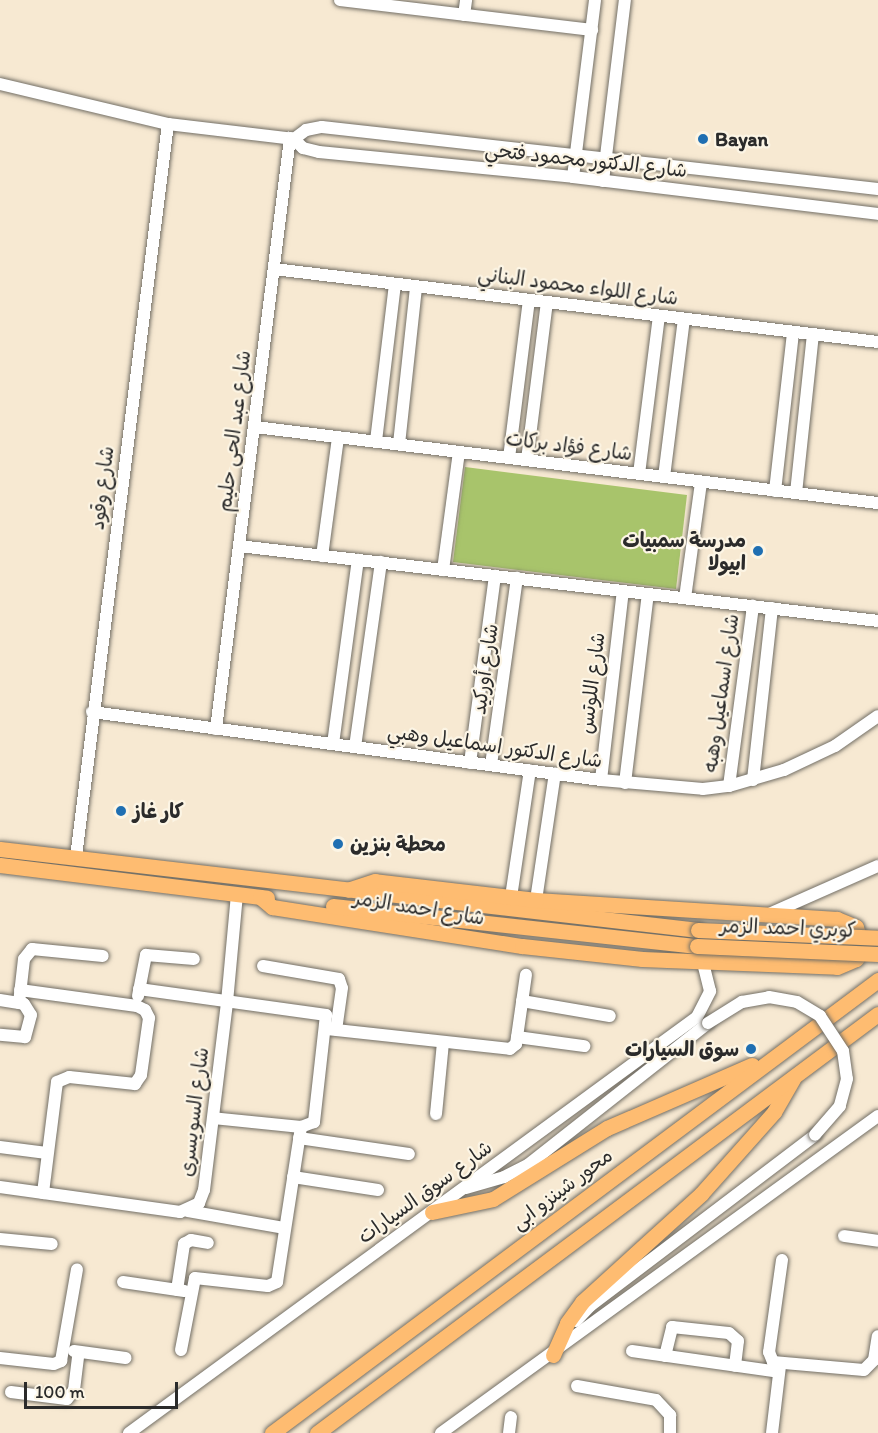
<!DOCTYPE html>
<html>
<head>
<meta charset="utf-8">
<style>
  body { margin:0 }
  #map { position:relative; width:878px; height:1433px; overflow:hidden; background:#f7e9d2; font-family:Itim,"Playpen Sans Arabic",sans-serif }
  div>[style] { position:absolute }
  .green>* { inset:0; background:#a8c46b }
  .roads { filter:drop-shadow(0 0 2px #726e65) drop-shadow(0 0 2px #726e65) }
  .minor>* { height:12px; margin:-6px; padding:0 6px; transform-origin:6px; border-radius:6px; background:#fff }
  .major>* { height:15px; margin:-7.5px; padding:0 7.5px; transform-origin:7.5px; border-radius:7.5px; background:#febc71 }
  .bridges { filter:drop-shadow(0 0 2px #726e65) drop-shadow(0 0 2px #726e65) }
  .minor-bridge>* { height:12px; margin:-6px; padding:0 6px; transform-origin:6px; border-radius:6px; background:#fff }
  .major-bridge>* { height:15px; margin:-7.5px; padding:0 7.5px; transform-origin:7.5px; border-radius:7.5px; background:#febc71 }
  .dots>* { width:16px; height:16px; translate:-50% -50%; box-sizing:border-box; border:3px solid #fcf5e5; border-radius:50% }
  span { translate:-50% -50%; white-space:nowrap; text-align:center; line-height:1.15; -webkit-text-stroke:4.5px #fcf5e5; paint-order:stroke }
  .poi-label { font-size:20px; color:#2b2b2b; font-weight:700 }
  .left { translate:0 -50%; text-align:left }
  .right { translate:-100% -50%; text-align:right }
  .street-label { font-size:20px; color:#2b2b2b }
  .scale { position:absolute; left:24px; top:1382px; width:154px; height:27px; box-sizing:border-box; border:3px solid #2b2b2b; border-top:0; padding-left:8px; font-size:18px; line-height:21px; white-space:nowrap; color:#2b2b2b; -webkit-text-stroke:4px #fcf5e5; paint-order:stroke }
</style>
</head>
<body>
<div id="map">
  <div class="green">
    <i style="clip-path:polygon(465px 467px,687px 495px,676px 589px,453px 562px)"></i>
  </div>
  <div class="roads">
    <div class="minor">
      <i style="left:340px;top:0;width:254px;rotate:6.8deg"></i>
      <i style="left:464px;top:15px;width:15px;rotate:-82deg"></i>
      <i style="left:0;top:84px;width:173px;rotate:13.4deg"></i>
      <i style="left:168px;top:124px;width:127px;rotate:6.8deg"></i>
      <i style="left:294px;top:139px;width:13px;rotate:45deg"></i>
      <i style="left:303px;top:148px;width:16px;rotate:14deg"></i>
      <i style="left:319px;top:152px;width:255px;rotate:5.6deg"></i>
      <i style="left:573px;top:177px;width:307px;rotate:6.9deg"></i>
      <i style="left:294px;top:139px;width:15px;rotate:-37deg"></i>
      <i style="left:306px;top:130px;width:16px;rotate:-11deg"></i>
      <i style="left:322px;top:127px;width:559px;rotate:6.36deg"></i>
      <i style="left:573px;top:177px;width:178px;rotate:-82.9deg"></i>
      <i style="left:603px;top:181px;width:182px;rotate:-83.1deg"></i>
      <i style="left:274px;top:269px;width:608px;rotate:6.89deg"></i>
      <i style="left:255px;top:427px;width:628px;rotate:6.96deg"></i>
      <i style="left:376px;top:441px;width:158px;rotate:-83.1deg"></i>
      <i style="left:399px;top:444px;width:158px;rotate:-83.8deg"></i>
      <i style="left:509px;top:458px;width:159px;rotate:-82.8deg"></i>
      <i style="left:527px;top:460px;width:159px;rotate:-82.8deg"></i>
      <i style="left:639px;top:474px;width:159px;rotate:-82.8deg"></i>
      <i style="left:664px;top:477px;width:159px;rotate:-82.8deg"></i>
      <i style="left:775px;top:491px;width:160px;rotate:-83.5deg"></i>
      <i style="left:796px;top:493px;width:160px;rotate:-83.9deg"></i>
      <i style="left:239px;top:546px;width:643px;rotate:6.69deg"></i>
      <i style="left:322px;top:556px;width:120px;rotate:-82.3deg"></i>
      <i style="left:443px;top:570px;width:119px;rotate:-82.3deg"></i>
      <i style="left:685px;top:598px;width:117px;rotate:-82.1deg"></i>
      <i style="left:92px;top:712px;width:514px;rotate:7.61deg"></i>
      <i style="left:601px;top:780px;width:102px;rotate:5deg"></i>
      <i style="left:703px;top:789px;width:26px;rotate:-7deg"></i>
      <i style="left:729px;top:786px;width:57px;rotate:-16.2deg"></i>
      <i style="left:784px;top:770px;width:56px;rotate:-25.2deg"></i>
      <i style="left:835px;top:746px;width:52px;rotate:-34.9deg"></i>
      <i style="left:216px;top:729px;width:596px;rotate:-82.86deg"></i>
      <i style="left:333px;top:744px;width:186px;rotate:-82.3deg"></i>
      <i style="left:355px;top:747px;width:187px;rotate:-82deg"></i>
      <i style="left:470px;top:763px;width:189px;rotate:-82.4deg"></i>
      <i style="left:491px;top:765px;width:189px;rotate:-82.1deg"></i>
      <i style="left:601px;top:780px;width:190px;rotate:-83.4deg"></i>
      <i style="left:753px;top:780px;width:173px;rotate:-83.7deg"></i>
      <i style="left:625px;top:783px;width:190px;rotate:-83.1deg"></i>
      <i style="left:729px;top:786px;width:182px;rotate:-82.4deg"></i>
      <i style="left:76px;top:857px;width:739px;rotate:-82.85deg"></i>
      <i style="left:511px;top:897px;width:128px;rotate:-81.5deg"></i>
      <i style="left:536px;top:900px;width:128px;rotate:-81.5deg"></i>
      <i style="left:769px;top:914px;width:119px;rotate:-23.8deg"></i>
      <i style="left:263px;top:966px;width:77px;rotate:9.7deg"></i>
      <i style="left:339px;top:979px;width:9px;rotate:72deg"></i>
      <i style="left:342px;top:988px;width:42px;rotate:98.1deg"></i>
      <i style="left:139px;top:989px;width:189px;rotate:7.9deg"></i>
      <i style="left:326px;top:1015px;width:108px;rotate:96.4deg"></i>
      <i style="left:314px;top:1122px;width:14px;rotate:159deg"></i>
      <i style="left:301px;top:1127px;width:88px;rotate:-174.2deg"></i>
      <i style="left:20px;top:990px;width:118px;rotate:7.8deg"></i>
      <i style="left:137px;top:1006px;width:9px;rotate:27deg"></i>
      <i style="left:145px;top:1010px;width:9px;rotate:63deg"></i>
      <i style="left:149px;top:1018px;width:58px;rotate:98deg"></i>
      <i style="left:141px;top:1075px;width:11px;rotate:124deg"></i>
      <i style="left:135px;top:1084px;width:66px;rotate:-173.9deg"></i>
      <i style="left:69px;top:1077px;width:13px;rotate:157deg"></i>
      <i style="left:57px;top:1082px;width:112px;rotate:97.2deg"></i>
      <i style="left:138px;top:996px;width:42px;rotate:-79deg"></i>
      <i style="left:146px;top:955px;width:48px;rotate:4.8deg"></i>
      <i style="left:0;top:1000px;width:24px;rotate:9deg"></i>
      <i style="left:24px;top:1004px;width:13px;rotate:58deg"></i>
      <i style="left:31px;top:1015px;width:23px;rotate:105deg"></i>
      <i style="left:25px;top:1037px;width:25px;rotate:-175deg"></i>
      <i style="left:522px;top:1001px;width:89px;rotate:9.7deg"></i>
      <i style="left:19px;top:1003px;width:44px;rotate:-83.5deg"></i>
      <i style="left:24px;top:959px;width:13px;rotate:-51deg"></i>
      <i style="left:32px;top:949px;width:71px;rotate:5.6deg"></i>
      <i style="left:327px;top:1029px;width:184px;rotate:6.2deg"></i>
      <i style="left:510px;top:1049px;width:8px;rotate:-40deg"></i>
      <i style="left:516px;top:1044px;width:70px;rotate:-81.8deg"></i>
      <i style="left:517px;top:1037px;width:68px;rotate:7.7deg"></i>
      <i style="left:436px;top:1114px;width:72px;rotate:-84.4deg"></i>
      <i style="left:299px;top:1138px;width:111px;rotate:8.3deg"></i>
      <i style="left:0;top:1147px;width:47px;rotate:7.3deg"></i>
      <i style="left:293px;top:1177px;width:86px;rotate:8.7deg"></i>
      <i style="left:0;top:1187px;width:182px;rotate:7.9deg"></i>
      <i style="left:180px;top:1212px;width:21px;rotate:-25deg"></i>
      <i style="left:199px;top:1203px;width:14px;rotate:-69deg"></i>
      <i style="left:204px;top:1190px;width:189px;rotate:-83deg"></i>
      <i style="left:227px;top:1002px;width:108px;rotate:-84.7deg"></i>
      <i style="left:466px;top:1188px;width:40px;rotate:-16deg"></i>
      <i style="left:504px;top:1177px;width:28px;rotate:-27deg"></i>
      <i style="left:529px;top:1164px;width:228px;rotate:-38.2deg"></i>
      <i style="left:188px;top:1211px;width:97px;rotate:10deg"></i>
      <i style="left:844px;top:1236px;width:34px;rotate:8deg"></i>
      <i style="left:0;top:1239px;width:52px;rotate:5.5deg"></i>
      <i style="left:782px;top:1260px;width:93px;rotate:98deg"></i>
      <i style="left:769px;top:1352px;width:11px;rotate:68deg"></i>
      <i style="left:773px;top:1362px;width:91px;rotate:5deg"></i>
      <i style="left:864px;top:1370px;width:14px;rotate:-45deg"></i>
      <i style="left:874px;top:1360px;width:24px;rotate:-81deg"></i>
      <i style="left:123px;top:1282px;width:62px;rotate:8.4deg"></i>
      <i style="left:177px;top:1290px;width:47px;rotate:-81.3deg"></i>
      <i style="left:184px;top:1244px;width:8px;rotate:-30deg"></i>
      <i style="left:191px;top:1240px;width:17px;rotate:10deg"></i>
      <i style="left:576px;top:1321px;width:21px;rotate:-47deg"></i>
      <i style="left:590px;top:1306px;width:283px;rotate:-37.2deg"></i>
      <i style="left:181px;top:1350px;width:73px;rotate:-79deg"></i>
      <i style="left:195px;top:1278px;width:73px;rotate:6.3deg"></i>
      <i style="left:268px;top:1286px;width:10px;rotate:-24deg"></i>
      <i style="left:277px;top:1282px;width:157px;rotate:-81.2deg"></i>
      <i style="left:74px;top:1351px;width:52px;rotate:7.7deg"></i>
      <i style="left:632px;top:1351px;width:148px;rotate:8.1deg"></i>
      <i style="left:665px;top:1356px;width:30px;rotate:-76deg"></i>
      <i style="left:672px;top:1327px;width:57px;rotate:6deg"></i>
      <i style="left:729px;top:1333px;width:12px;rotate:42deg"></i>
      <i style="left:738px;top:1341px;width:25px;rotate:97deg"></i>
      <i style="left:0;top:1358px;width:54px;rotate:6.3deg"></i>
      <i style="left:54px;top:1364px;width:8px;rotate:-23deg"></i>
      <i style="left:61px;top:1361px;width:93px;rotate:-80.1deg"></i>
      <i style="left:577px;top:1386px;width:80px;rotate:10deg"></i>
      <i style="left:656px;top:1400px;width:21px;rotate:47deg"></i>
      <i style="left:670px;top:1415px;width:18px;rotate:90deg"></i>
      <i style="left:11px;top:1392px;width:56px;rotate:7.1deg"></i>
      <i style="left:67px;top:1399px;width:11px;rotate:-52deg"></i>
      <i style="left:74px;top:1390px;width:38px;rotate:-83deg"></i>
      <i style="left:129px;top:1433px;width:704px;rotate:-36.22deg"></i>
      <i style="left:697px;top:1017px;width:29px;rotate:-63deg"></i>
      <i style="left:710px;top:991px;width:29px;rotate:-104deg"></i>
      <i style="left:441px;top:1433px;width:540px;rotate:-35.96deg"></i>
      <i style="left:509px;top:1433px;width:16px;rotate:-83deg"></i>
      <i style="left:772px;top:1433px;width:67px;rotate:-83.2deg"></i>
    </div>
    <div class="major">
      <i style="left:0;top:849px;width:703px;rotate:6.62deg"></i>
      <i style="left:0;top:865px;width:269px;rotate:7deg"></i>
      <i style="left:260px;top:897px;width:16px;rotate:40deg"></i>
      <i style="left:272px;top:907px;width:253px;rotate:8.9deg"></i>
      <i style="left:522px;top:946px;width:121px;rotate:6.2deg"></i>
      <i style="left:642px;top:959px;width:195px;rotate:2.3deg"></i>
      <i style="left:837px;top:967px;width:21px;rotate:-23deg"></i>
      <i style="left:856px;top:959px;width:13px;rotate:-63deg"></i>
      <i style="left:862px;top:947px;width:21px;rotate:-107deg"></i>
      <i style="left:856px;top:927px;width:21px;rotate:-157deg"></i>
      <i style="left:837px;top:919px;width:302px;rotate:-176.4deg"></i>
      <i style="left:536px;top:900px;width:162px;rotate:-173.3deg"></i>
      <i style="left:375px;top:881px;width:28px;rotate:162deg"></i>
      <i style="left:333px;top:906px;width:366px;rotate:6.3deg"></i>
      <i style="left:432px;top:1212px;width:62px;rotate:-12deg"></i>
      <i style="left:493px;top:1199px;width:134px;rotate:-31.9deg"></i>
      <i style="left:607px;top:1128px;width:158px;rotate:-23.5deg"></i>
      <i style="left:553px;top:1355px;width:35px;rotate:-66deg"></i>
      <i style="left:567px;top:1323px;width:26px;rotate:-54deg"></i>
      <i style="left:582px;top:1302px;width:161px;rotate:-42.2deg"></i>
      <i style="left:701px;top:1194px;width:110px;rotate:-48.3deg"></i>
      <i style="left:774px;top:1112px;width:38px;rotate:-60deg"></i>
      <i style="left:272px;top:1433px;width:757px;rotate:-36.78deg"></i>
      <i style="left:317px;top:1433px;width:700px;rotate:-36.76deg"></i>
    </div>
  </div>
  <div class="bridges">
    <div class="minor-bridge">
      <i style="left:708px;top:1023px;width:40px;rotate:-32deg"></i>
      <i style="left:742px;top:1002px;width:27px;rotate:-10deg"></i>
      <i style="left:769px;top:997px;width:28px;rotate:10deg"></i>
      <i style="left:797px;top:1002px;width:27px;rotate:31deg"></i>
      <i style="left:820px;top:1016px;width:42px;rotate:56.7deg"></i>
      <i style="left:843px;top:1051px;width:28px;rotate:82deg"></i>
      <i style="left:847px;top:1079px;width:28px;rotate:105deg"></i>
      <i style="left:840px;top:1106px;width:38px;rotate:131deg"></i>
    </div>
    <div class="major-bridge">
      <i style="left:698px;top:930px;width:180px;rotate:2.5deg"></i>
      <i style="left:697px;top:946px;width:181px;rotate:2.5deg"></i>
    </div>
  </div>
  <div class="dots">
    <i style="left:703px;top:139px;background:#1f6fb2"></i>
    <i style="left:758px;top:551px;background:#1f6fb2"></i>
    <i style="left:121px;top:811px;background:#1f6fb2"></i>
    <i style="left:338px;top:844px;background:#1f6fb2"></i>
    <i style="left:751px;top:1049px;background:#1f6fb2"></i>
  </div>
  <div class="poi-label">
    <span class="left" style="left:715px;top:139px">Bayan</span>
    <span class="right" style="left:746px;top:552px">مدرسة سمبيات<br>ابيولا</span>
    <span class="left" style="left:133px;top:811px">كار غاز</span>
    <span class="left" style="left:350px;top:844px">محطة بنزين</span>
    <span class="right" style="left:739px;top:1049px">سوق السيارات</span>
  </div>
  <div class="street-label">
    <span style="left:586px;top:160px;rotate:6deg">شارع الدكتور محمود فتحي</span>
    <span style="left:578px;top:286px;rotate:7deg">شارع اللواء محمود البناني</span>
    <span style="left:234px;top:431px;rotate:-83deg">شارع عبد الحى حليم</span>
    <span style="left:569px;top:446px;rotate:7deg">شارع فؤاد بركات</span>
    <span style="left:102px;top:488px;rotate:-83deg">شارع وقود</span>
    <span style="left:485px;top:669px;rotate:-82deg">شارع أوركيد</span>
    <span style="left:592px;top:683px;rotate:-83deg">شارع اللوتس</span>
    <span style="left:721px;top:693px;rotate:-82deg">شارع اسماعيل وهبه</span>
    <span style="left:495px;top:746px;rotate:8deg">شارع الدكتور اسماعيل وهبي</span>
    <span style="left:419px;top:908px;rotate:9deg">شارع احمد الزمر</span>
    <span style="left:788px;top:928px;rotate:2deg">كوبري احمد الزمر</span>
    <span style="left:194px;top:1112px;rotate:-83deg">شارع السويسرى</span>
    <span style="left:562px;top:1189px;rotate:-37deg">محور شينزو ابى</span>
    <span style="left:425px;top:1192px;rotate:-36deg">شارع سوق السيارات</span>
  </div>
  <div class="scale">100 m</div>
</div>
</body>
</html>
